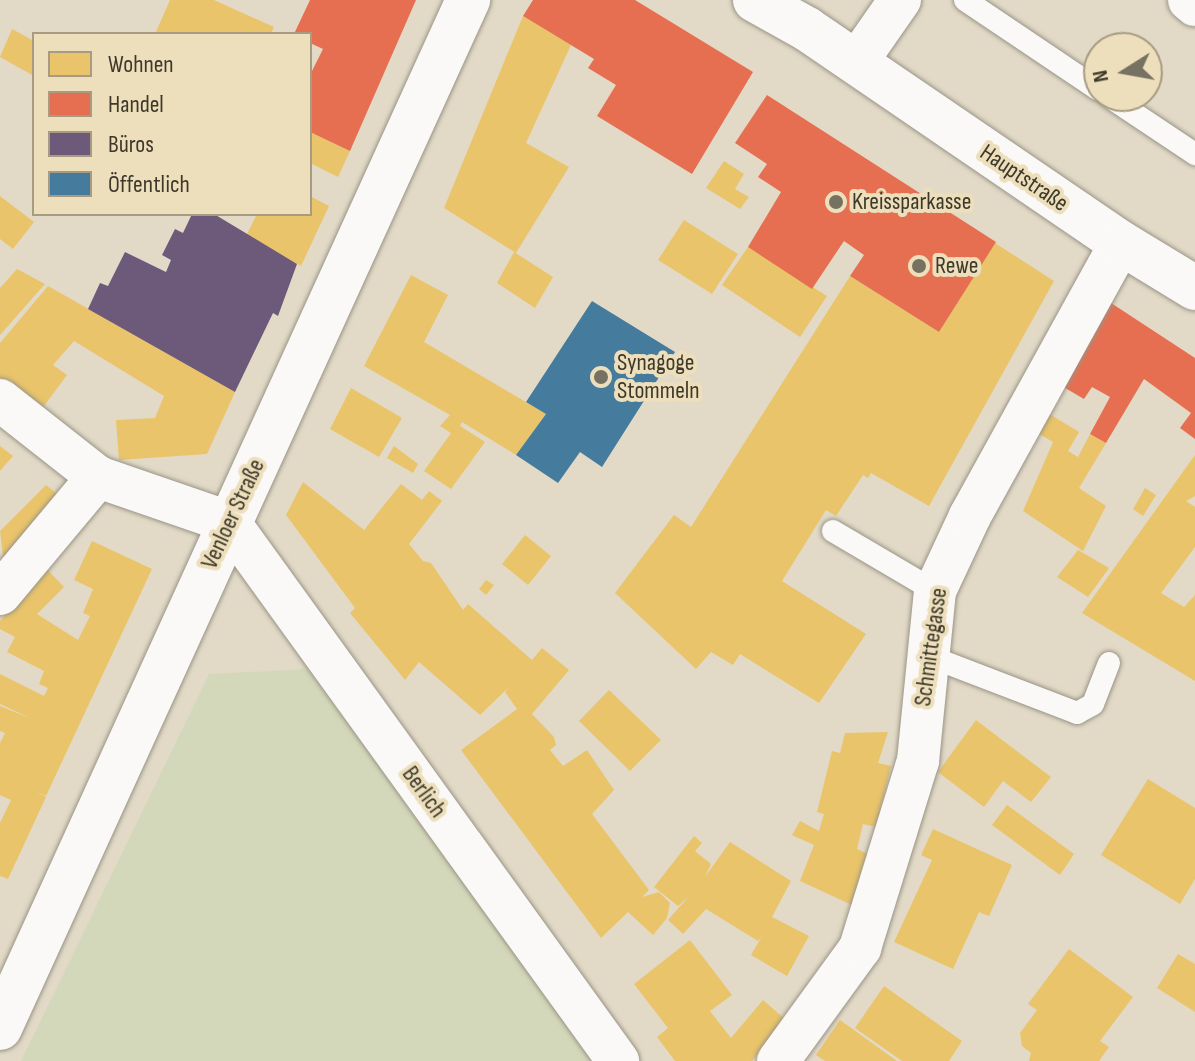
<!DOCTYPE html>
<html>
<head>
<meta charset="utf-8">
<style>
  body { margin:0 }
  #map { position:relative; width:1195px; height:1061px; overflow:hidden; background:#e2dac7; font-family:"Sofia Sans Condensed",sans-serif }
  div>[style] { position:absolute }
  .green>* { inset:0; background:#d4d8ba }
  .homes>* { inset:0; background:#e9c46a }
  .shops>* { inset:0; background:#e76f51 }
  .offices>* { inset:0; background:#6d597a }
  .public>* { inset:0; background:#457b9d }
  .roads { filter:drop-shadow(0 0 2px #9a9486) drop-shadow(0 0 2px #9a9486) }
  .service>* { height:22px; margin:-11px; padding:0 11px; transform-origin:11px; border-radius:11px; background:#fbf9f7 }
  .minor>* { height:42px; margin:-21px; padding:0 21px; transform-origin:21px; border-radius:21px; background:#fbf9f7 }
  .tertiary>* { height:44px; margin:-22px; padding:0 22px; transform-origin:22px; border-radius:22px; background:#fbf9f7 }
  .dots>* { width:22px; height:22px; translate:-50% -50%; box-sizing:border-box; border:4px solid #eddfbc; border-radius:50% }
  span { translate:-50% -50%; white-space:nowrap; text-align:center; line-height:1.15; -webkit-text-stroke:8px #eddfbc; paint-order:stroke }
  .street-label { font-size:24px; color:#3d382a }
  .poi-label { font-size:24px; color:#3d382a }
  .left { translate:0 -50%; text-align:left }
  .legend { position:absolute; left:32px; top:32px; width:280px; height:184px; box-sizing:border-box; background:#eddfbc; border:2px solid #a79c82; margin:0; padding:10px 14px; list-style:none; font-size:24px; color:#3d382a }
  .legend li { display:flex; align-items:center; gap:16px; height:40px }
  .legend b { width:40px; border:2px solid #a79c82 }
  .north { position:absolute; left:1083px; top:32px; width:80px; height:80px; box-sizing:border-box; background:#eddfbc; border:2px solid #a79c82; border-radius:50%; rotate:259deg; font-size:22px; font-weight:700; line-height:32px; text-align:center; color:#3d382a }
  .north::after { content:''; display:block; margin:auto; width:28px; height:36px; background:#777161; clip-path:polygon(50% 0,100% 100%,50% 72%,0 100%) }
</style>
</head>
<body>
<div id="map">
  <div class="green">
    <i style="clip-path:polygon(307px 669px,603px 1061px,21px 1061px,209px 674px)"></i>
  </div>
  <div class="homes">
    <i style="clip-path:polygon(170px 0,214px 0,274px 27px,271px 34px,155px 34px)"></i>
    <i style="clip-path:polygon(523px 16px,571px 45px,526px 143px,569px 167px,516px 253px,444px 208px)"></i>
    <i style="clip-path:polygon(12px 29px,34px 41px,34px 76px,0 57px)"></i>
    <i style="clip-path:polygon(310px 132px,350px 151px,338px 177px,310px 163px)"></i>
    <i style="clip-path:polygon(724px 161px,744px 174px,735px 189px,749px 197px,740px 209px,706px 188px)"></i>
    <i style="clip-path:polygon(0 196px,34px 222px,13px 249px,0 239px)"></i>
    <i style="clip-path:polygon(310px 196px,329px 206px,301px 266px,246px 236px,257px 214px,310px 214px)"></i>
    <i style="clip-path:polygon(684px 220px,738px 254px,712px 294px,658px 260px)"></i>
    <i style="clip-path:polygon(995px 243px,1054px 281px,929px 506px,871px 473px,868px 478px,863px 475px,836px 516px,826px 510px,782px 581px,866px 634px,819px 703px,740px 654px,733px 665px,711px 652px,696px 669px,615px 593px,674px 515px,691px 527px,850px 276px,939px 332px)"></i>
    <i style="clip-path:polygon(748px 247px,827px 296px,800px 337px,722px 285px)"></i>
    <i style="clip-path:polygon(514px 252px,553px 277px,535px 308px,497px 283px)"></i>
    <i style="clip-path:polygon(17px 269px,45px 284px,0 335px,0 288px)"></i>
    <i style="clip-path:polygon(411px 275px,448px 295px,424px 342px,546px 414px,516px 455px,462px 422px,460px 426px,485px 442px,451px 489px,424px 471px,451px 433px,440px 426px,450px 415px,364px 366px)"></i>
    <i style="clip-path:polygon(48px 286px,235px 392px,207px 454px,119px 460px,116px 420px,155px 418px,164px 396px,74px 341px,53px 365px,67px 375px,41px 410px,0 380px,0 343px)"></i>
    <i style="clip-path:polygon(351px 388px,402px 418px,379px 457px,330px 429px)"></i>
    <i style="clip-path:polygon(1046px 412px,1079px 432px,1068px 451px,1078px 457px,1090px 434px,1106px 443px,1079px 488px,1106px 506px,1083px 551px,1023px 511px,1053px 442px,1036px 432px)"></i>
    <i style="clip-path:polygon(0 446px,13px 456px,0 471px)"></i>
    <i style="clip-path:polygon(394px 446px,418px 464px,413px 473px,387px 458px)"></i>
    <i style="clip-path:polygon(1195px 455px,1195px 496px,1186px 501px,1195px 507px,1195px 547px,1161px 593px,1184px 607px,1195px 595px,1195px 681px,1082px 613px)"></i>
    <i style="clip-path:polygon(303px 482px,364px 530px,401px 484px,422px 500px,429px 491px,442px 501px,409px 544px,423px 561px,431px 563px,463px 610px,468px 604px,532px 660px,542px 648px,569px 670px,532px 714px,554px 737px,556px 745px,550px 750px,563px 766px,587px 750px,614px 790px,592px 814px,649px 890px,642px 897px,659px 892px,670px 903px,667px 918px,653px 935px,628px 912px,601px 938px,461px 750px,517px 709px,505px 692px,510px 686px,480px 715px,419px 662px,405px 680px,350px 613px,355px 608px,286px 515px)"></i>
    <i style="clip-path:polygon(46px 485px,61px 497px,4px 564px,0 531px)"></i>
    <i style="clip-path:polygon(1145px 488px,1156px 495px,1143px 516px,1133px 509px)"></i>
    <i style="clip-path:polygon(525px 535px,551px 556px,528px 585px,502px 564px)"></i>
    <i style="clip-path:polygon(92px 541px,152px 569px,46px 796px,36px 791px,46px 797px,8px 879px,0 876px,0 823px,11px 800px,0 795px,0 743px,5px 733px,0 731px,0 706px,32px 719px,0 704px,0 674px,44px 696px,48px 688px,39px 684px,44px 671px,7px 652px,15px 637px,0 629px,0 621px,45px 567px,64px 587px,37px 614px,78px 640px,90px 616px,83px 613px,93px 589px,74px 580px)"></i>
    <i style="clip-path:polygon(1078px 550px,1109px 568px,1088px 597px,1057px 577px)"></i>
    <i style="clip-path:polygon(486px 580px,494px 585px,486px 595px,479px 589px)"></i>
    <i style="clip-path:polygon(609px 690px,661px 740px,630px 771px,579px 721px)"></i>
    <i style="clip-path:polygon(976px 720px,1051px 777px,1031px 802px,1003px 781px,984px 807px,938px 772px)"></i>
    <i style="clip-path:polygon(888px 732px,878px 763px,891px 766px,876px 827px,863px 824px,857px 849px,872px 856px,852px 905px,800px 881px,814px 845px,792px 835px,800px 821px,819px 831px,824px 814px,817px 812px,832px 751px,840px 753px,845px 733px)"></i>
    <i style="clip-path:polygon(1148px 779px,1195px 808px,1195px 879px,1180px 904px,1101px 855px)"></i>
    <i style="clip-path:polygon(1007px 805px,1074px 854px,1060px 875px,992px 825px)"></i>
    <i style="clip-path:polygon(933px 829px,1012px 865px,989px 916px,979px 912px,953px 969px,894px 942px,932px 860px,921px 855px)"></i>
    <i style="clip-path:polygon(694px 836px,702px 843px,695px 851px,711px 864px,705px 877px,730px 842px,791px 881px,772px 917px,809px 936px,787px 976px,751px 955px,762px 936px,758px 941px,706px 909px,683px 934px,668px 920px,688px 897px,678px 906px,654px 887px)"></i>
    <i style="clip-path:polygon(690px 940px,732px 995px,710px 1011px,731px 1038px,763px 1000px,786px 1020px,752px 1061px,675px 1061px,657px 1037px,668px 1028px,634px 984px)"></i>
    <i style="clip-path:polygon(1069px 949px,1133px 997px,1100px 1041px,1109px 1047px,1099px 1061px,1029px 1061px,1031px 1053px,1022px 1046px,1020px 1033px,1037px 1010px,1028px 1004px)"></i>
    <i style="clip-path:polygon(1178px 954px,1195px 964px,1195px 1012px,1157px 988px)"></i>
    <i style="clip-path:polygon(884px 986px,962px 1041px,949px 1061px,902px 1061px,855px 1028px)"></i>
    <i style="clip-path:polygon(840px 1020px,897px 1061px,825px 1061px,816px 1055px)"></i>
  </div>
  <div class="shops">
    <i style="clip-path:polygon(310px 0,416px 0,350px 151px,310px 132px,310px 75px,323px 49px,310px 43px,310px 34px,294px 34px)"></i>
    <i style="clip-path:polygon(533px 0,635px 0,753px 72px,692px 174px,597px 116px,616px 85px,588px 68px,594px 59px,523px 16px)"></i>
    <i style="clip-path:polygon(767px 95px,996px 242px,939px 332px,850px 276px,864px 255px,844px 241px,812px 289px,748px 247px,781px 192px,758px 177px,767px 164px,735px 143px)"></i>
    <i style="clip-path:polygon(1108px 301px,1195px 358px,1195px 439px,1180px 428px,1191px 413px,1144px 379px,1106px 443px,1090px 434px,1110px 397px,1092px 387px,1084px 399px,1060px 385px)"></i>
  </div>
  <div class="offices">
    <i style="clip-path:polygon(192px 214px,214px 214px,297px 264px,278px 316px,273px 313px,235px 392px,88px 309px,100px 283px,108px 286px,125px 252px,166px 272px,171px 260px,162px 255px,175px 229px,183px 233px)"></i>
  </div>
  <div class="public">
    <i style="clip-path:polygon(592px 301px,675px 352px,602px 467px,580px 452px,558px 483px,516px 455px,546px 414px,526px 402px)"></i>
  </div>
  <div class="roads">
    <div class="service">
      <i style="left:965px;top:0;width:161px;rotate:33.9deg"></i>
      <i style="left:1108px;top:96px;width:105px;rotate:33.7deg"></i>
      <i style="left:833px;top:531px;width:118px;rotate:30.5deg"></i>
      <i style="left:926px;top:655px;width:162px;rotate:21deg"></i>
      <i style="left:1077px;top:713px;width:18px;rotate:-29deg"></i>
      <i style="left:1093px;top:704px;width:44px;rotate:-68.7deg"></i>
    </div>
    <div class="minor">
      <i style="left:1189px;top:0;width:8px;rotate:40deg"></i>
      <i style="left:856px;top:63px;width:77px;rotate:-55.1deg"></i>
      <i style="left:0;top:400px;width:125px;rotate:38.2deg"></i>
      <i style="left:98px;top:477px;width:139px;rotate:19deg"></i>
      <i style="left:229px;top:522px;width:665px;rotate:54.18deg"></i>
      <i style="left:0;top:594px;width:153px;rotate:-50.1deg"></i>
      <i style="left:778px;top:1061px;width:140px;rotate:-54deg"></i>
      <i style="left:860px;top:948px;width:196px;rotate:-72.8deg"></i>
      <i style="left:918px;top:761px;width:171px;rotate:-84.3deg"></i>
      <i style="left:935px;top:591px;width:83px;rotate:-65deg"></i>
      <i style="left:970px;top:516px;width:312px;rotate:-61.1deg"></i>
    </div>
    <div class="tertiary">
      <i style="left:755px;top:0;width:60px;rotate:29.1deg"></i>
      <i style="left:807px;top:29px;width:380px;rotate:34.3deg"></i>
      <i style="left:1121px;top:243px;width:87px;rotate:31.3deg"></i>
      <i style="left:0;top:1028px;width:1130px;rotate:-65.52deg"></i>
    </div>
  </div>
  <div class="dots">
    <i style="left:836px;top:202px;background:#777161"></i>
    <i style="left:919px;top:266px;background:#777161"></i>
    <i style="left:601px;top:377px;background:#777161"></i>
  </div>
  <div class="street-label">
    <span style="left:1024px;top:178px;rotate:34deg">Hauptstraße</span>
    <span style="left:233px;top:514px;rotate:-65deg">Venloer Straße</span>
    <span style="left:931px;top:647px;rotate:-82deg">Schmittegasse</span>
    <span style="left:424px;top:792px;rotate:54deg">Berlich</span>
  </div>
  <div class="poi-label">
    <span class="left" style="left:852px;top:202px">Kreissparkasse</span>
    <span class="left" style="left:935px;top:266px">Rewe</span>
    <span class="left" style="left:617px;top:377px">Synagoge<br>Stommeln</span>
  </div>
  <ul class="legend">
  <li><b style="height:22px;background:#e9c46a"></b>Wohnen</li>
  <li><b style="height:22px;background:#e76f51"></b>Handel</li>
  <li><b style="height:22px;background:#6d597a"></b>Büros</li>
  <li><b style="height:22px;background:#457b9d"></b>Öffentlich</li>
  </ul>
  <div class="north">N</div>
</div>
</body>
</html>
